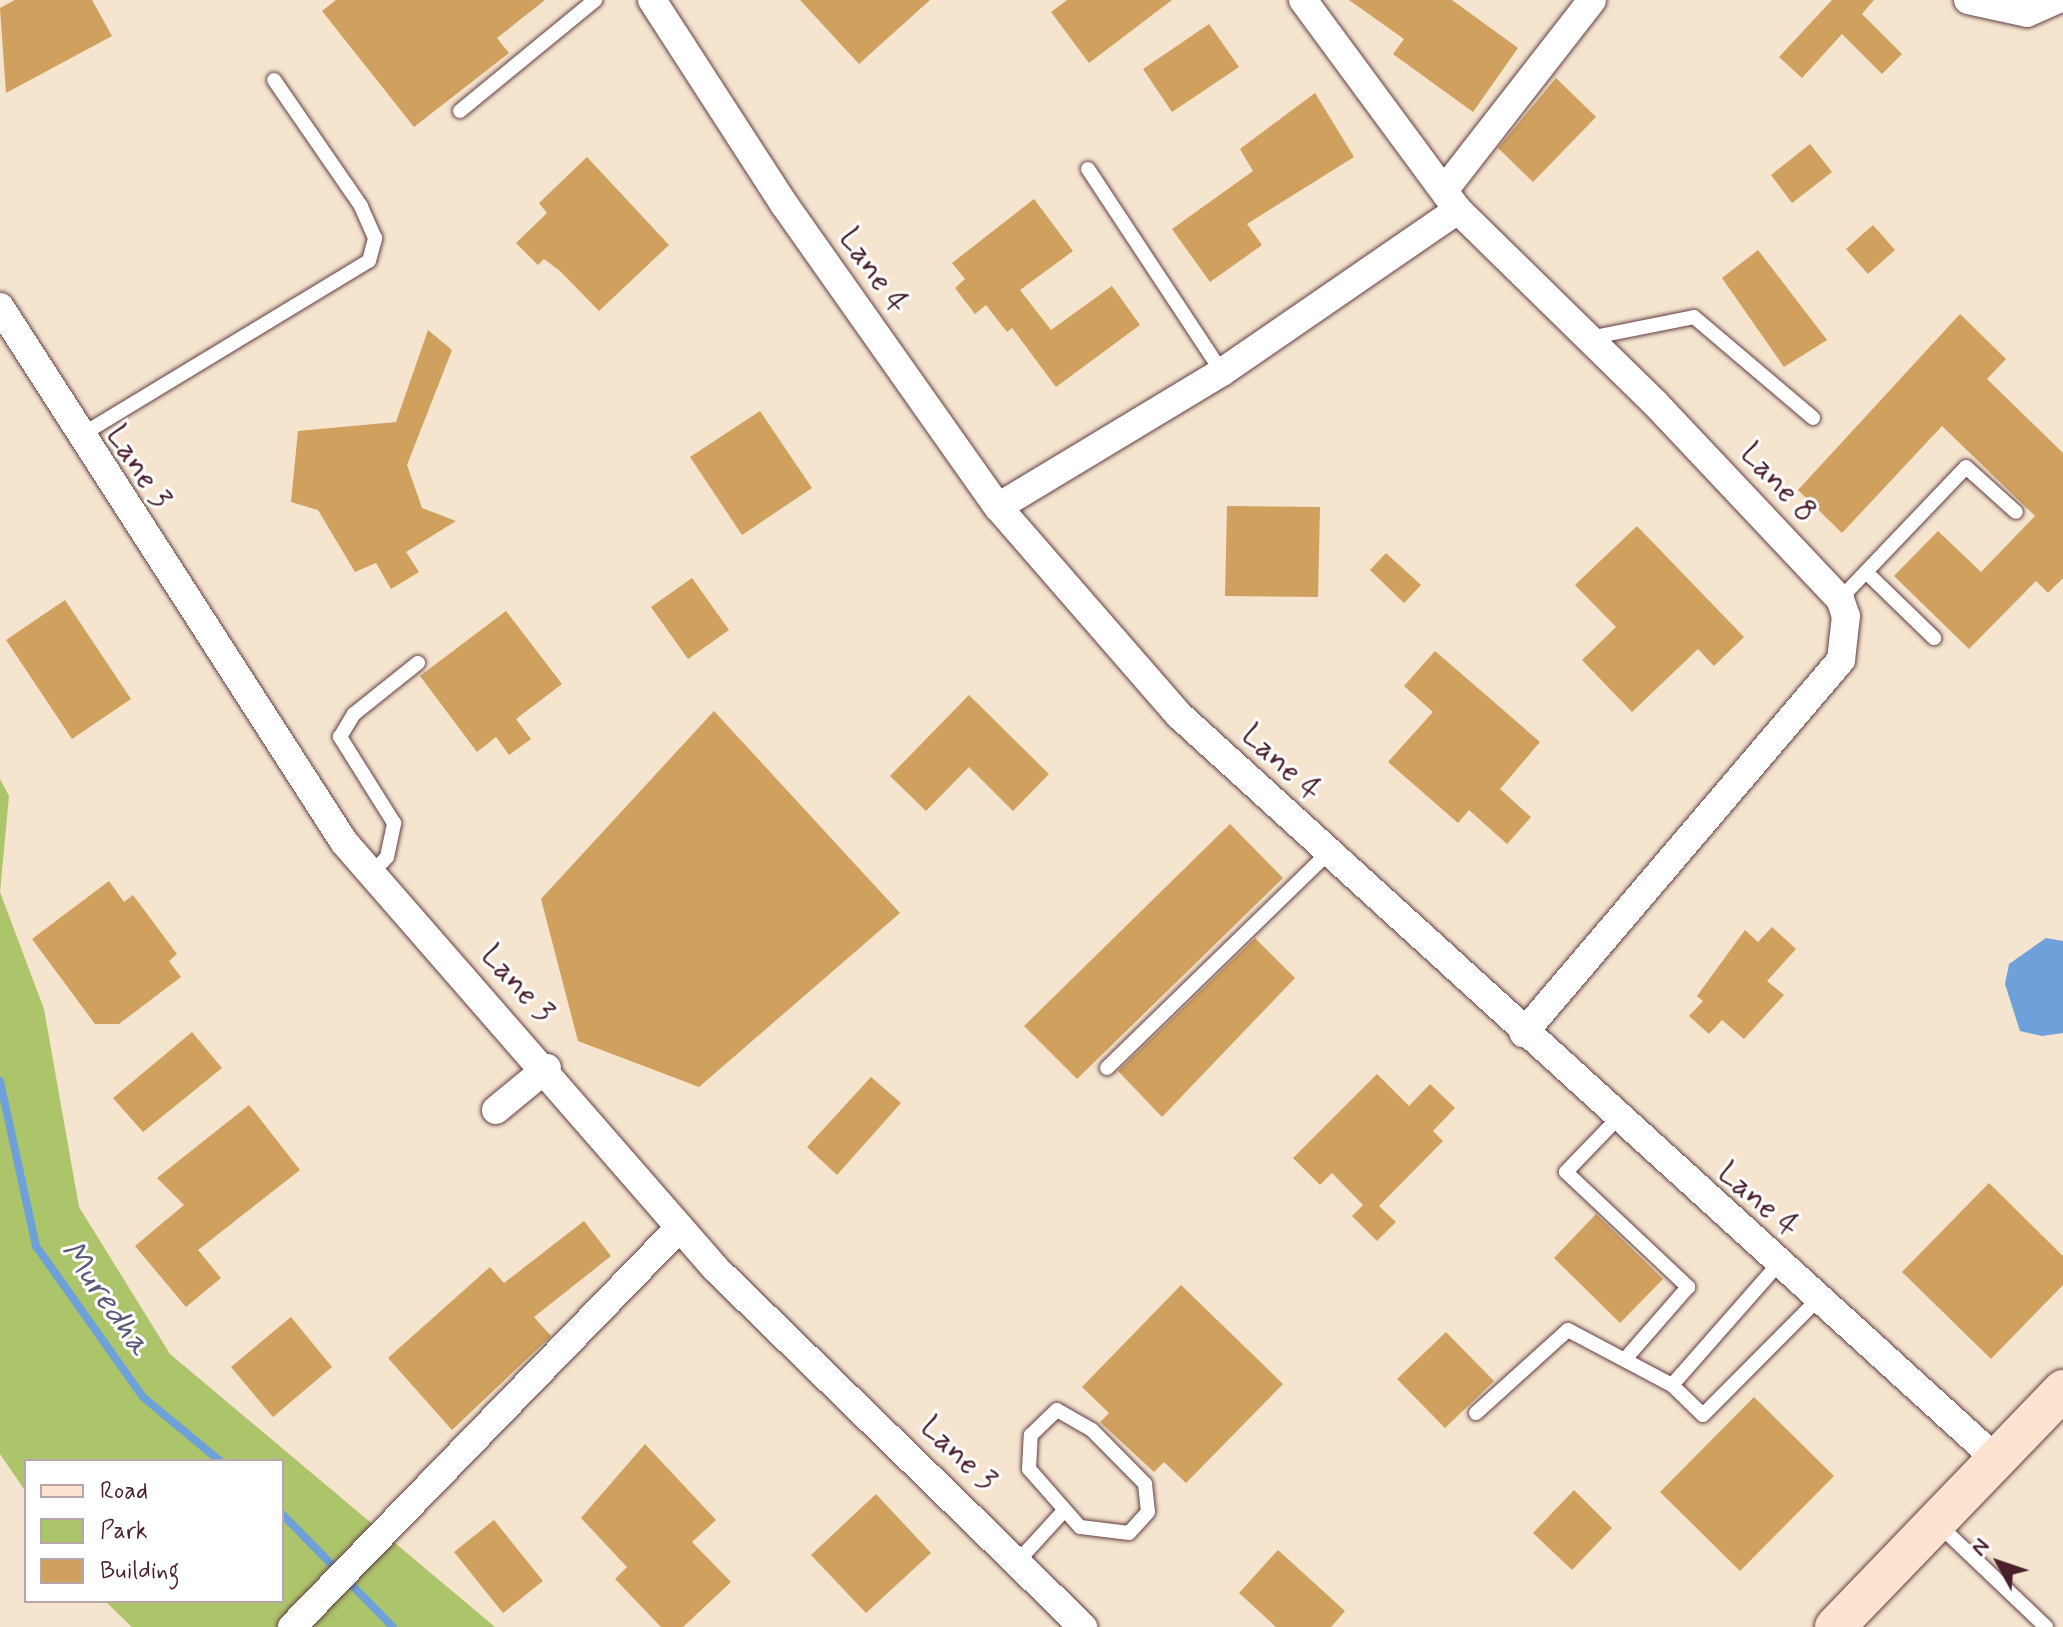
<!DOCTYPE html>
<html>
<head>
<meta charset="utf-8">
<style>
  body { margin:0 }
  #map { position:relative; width:2063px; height:1627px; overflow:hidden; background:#f5e5ce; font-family:Mynerve,sans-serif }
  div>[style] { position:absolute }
  .green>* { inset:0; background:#acc46a }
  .water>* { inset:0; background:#6ea0d9 }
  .stream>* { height:8px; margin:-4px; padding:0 4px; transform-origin:4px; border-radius:4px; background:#6ea0d9 }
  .building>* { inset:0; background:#cfa05e }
  .roads { filter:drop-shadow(0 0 2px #643d43) drop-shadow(0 0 2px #643d43) }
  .lane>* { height:14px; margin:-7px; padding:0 7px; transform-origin:7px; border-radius:7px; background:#fff }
  .street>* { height:28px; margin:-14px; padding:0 14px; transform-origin:14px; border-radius:14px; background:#fff }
  .secondary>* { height:40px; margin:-20px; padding:0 20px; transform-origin:20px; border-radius:20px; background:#fde4d1 }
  span { translate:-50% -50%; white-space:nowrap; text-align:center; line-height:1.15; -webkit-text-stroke:6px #fff; paint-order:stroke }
  .street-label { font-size:32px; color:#4a1f2b }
  .water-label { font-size:34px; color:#5a5979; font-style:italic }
  .legend { position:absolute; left:24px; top:1459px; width:260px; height:144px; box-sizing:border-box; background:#fff; border:2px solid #b7a5aa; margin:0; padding:10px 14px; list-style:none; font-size:24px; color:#4a1f2b }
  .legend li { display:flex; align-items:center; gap:16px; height:40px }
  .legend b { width:40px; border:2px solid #b7a5aa }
  .north { position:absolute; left:1959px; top:1523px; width:80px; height:80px; -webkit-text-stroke:6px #fff; paint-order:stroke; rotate:310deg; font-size:22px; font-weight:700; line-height:32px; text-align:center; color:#4a1f2b }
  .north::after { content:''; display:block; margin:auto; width:28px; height:36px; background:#4a1f2b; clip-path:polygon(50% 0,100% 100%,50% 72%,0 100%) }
</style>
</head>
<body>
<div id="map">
  <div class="green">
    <i style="clip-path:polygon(0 779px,9px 796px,0 892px,44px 1009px,79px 1207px,170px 1354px,495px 1627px,132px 1627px,105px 1601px,282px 1601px,282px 1461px,26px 1461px,26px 1492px,0 1454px)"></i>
  </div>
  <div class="water">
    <i style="clip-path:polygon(2046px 938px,2063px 941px,2063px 1033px,2042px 1036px,2020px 1031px,2005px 984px,2009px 964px)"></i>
  </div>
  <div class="stream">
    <i style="left:0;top:1081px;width:169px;rotate:77.7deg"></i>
    <i style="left:36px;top:1246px;width:185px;rotate:54.7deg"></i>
    <i style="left:143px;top:1397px;width:100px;rotate:39.7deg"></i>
    <i style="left:282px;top:1514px;width:158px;rotate:45.5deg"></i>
  </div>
  <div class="building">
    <i style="clip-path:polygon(15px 0,92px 0,112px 36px,6px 93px,0 8px)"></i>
    <i style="clip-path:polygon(336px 0,545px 0,497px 38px,509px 53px,414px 127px,322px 11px)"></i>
    <i style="clip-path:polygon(800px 0,930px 0,859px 64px)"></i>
    <i style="clip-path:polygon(1067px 0,1172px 0,1089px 63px,1051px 12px)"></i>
    <i style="clip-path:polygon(1349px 0,1452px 0,1518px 48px,1473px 112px,1393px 54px,1404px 39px)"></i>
    <i style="clip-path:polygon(1832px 0,1874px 0,1862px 14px,1902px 54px,1882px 74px,1842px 34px,1802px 78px,1779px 57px)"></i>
    <i style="clip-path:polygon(1209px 24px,1239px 67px,1172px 112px,1143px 69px)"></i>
    <i style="clip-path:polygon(1556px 78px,1596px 117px,1533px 182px,1498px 148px)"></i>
    <i style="clip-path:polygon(1315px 93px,1354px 157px,1247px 224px,1262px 245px,1210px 282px,1172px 229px,1253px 171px,1240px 149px)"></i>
    <i style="clip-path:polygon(1810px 144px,1832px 172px,1792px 203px,1771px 175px)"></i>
    <i style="clip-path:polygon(587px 157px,669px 245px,599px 311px,560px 271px,544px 259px,538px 265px,516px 243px,547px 213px,539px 203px)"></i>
    <i style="clip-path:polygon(1034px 199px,1073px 251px,1020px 290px,1051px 330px,1112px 286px,1140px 325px,1056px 387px,1012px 328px,1007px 332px,986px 305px,975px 314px,955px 288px,965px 279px,952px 263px)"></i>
    <i style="clip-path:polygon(1873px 225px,1895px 250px,1868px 274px,1846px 249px)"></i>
    <i style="clip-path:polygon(1758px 250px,1827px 340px,1784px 367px,1722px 278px)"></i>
    <i style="clip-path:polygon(1960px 314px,2006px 359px,1987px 379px,2063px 453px,2063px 578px,2048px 593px,2036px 581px,1969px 649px,1894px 576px,1938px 531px,1981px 572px,2035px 516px,1942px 426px,1842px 533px,1798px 490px)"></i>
    <i style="clip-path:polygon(428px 330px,452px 350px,407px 465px,422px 508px,456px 521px,406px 552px,419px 572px,391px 589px,376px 563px,355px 572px,318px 510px,291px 502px,298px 431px,396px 422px)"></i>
    <i style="clip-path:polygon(760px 411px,812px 488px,742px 535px,690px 457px)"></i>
    <i style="clip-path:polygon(1227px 506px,1320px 507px,1318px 597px,1225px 596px)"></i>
    <i style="clip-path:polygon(1637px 526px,1744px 637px,1714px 666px,1698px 649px,1632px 712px,1582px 660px,1616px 627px,1575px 585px)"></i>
    <i style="clip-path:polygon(1386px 553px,1421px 585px,1404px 603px,1370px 570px)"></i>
    <i style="clip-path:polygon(692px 578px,729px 630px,688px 659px,651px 607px)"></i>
    <i style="clip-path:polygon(65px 600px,131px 699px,72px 739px,6px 640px)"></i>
    <i style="clip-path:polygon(506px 611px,562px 684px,516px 719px,531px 739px,509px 755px,496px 737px,477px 752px,420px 676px)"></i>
    <i style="clip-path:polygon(1435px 651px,1540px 742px,1500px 789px,1531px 817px,1507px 844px,1469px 810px,1458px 823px,1388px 762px,1433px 712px,1404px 686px)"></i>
    <i style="clip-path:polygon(969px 695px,1049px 774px,1013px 811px,969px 767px,926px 811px,890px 776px)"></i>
    <i style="clip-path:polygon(714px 711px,900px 913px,699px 1087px,578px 1041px,541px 899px)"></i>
    <i style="clip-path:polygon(1230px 824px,1283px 878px,1077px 1079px,1024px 1026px)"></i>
    <i style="clip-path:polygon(109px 881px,124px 902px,133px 895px,177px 954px,169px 961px,181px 977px,119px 1024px,95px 1024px,32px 939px)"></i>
    <i style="clip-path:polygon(1772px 927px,1796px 949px,1767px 981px,1784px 995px,1744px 1039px,1722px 1020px,1709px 1034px,1689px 1016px,1703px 1001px,1697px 996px,1745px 930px,1758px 942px)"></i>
    <i style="clip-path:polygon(1255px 938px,1295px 978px,1162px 1117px,1118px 1071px)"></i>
    <i style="clip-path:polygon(192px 1032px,222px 1068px,143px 1132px,113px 1098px)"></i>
    <i style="clip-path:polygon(1377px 1074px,1409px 1106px,1430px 1084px,1455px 1108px,1433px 1131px,1443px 1141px,1379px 1206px,1396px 1222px,1377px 1241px,1352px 1216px,1363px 1205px,1332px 1173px,1320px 1185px,1293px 1158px)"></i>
    <i style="clip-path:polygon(871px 1077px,901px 1103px,837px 1175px,807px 1147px)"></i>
    <i style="clip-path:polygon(249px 1105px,300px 1170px,198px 1250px,221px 1278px,186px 1307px,135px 1246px,184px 1205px,157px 1178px)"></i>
    <i style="clip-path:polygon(1989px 1183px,2063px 1256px,2063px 1285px,1991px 1359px,1902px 1272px)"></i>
    <i style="clip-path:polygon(1596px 1214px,1663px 1279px,1620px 1323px,1554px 1258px)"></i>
    <i style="clip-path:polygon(584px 1221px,611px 1256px,534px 1317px,551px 1336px,452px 1430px,388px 1358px,490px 1267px,504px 1283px)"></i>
    <i style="clip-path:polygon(1181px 1285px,1283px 1384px,1186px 1483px,1164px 1462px,1154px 1472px,1100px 1422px,1109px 1413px,1082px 1387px)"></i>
    <i style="clip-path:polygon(291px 1317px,332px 1367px,273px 1417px,231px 1367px)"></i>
    <i style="clip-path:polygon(1446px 1332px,1494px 1381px,1445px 1428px,1397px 1379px)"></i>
    <i style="clip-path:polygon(1754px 1397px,1834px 1476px,1740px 1571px,1660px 1492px)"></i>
    <i style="clip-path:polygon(645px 1444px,716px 1520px,692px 1542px,731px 1582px,683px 1627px,661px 1627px,615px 1579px,627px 1567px,581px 1518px)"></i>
    <i style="clip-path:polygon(1574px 1490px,1612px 1528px,1572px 1570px,1533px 1533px)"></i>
    <i style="clip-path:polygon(876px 1494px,931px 1553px,866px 1613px,811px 1555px)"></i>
    <i style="clip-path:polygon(494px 1520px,543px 1581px,503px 1613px,454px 1552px)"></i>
    <i style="clip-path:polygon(1278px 1550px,1345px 1611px,1331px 1627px,1276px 1627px,1239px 1593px)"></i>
  </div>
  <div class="roads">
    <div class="lane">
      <i style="left:460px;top:111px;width:175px;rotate:-39.4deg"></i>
      <i style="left:1088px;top:169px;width:243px;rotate:56.6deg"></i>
      <i style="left:1589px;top:338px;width:107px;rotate:-11.3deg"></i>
      <i style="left:1694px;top:317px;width:156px;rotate:40.3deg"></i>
      <i style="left:78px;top:437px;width:340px;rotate:-31.2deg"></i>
      <i style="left:369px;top:261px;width:24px;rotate:-75deg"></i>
      <i style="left:375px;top:238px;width:35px;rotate:-114deg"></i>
      <i style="left:361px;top:206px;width:153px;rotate:-124.6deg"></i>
      <i style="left:1866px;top:572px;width:95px;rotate:44.1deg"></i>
      <i style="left:1840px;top:599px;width:182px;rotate:-46.3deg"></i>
      <i style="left:1966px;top:467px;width:67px;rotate:42deg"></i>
      <i style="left:372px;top:873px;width:22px;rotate:-47deg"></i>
      <i style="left:387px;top:857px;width:35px;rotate:-78deg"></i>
      <i style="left:394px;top:823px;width:102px;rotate:-122.1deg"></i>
      <i style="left:340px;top:737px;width:27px;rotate:-59deg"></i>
      <i style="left:354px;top:714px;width:82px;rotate:-38.6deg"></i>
      <i style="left:1107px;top:1068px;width:308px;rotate:-44.2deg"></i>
      <i style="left:1616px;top:1120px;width:72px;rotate:133.9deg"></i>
      <i style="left:1566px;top:1172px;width:168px;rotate:43.3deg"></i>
      <i style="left:1688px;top:1287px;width:94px;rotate:131.1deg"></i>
      <i style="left:1672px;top:1385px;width:162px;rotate:-48.7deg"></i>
      <i style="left:1057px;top:1410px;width:40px;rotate:29.7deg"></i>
      <i style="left:1092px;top:1430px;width:76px;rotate:45.5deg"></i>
      <i style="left:1145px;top:1484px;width:28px;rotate:84deg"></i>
      <i style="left:1148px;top:1512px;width:28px;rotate:132deg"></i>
      <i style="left:1129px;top:1533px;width:49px;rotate:-173deg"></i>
      <i style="left:1080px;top:1527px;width:77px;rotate:-131.3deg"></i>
      <i style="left:1029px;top:1469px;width:34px;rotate:-87deg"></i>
      <i style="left:1031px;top:1435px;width:36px;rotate:-44deg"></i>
      <i style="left:1476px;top:1413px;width:124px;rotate:-42.1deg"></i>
      <i style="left:1568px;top:1330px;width:118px;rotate:27.9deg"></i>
      <i style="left:1672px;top:1385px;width:43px;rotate:44.1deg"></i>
      <i style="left:1703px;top:1415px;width:163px;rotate:-45.2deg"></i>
      <i style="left:1939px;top:1525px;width:148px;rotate:43.6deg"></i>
      <i style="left:1018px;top:1561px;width:65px;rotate:-47.5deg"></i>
    </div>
    <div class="street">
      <i style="left:652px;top:0;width:243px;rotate:57.1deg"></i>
      <i style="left:784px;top:204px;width:371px;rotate:54.8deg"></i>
      <i style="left:998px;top:507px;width:277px;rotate:49deg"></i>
      <i style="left:1180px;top:716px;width:1104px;rotate:42.32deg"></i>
      <i style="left:1303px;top:0;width:261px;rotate:53.6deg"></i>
      <i style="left:1458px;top:210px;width:276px;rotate:44.4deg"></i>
      <i style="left:1655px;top:403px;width:270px;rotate:46.7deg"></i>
      <i style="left:1840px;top:599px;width:18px;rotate:71deg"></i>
      <i style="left:1846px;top:616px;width:44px;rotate:96.5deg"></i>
      <i style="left:1841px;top:660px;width:490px;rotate:130.4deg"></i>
      <i style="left:1968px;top:0;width:60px;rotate:12.4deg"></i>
      <i style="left:2027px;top:13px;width:32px;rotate:-24deg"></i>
      <i style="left:1445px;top:189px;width:239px;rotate:-52.1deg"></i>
      <i style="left:0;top:307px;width:636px;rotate:57.26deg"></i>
      <i style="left:344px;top:842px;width:566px;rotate:48.94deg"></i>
      <i style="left:716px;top:1269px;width:513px;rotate:44.29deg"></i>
      <i style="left:998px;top:507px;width:262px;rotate:-31.1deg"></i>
      <i style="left:1222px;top:372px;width:286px;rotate:-34.5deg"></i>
      <i style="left:496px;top:1110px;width:66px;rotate:-39.5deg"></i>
      <i style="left:292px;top:1627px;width:556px;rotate:-45.87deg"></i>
    </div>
    <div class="secondary">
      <i style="left:1835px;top:1627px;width:329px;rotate:-46.1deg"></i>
    </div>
  </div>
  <div class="street-label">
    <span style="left:873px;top:271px;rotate:55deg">Lane 4</span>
    <span style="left:138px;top:467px;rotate:57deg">Lane 3</span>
    <span style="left:1778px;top:483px;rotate:47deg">Lane 8</span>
    <span style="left:1281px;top:763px;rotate:43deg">Lane 4</span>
    <span style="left:517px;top:984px;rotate:48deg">Lane 3</span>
    <span style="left:1758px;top:1200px;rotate:41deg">Lane 4</span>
    <span style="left:958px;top:1454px;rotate:44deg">Lane 3</span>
  </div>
  <div class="water-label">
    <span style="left:105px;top:1298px;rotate:55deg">Muredha</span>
  </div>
  <ul class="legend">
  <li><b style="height:10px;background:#fde4d1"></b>Road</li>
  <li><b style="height:22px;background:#acc46a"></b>Park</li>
  <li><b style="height:22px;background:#cfa05e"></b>Building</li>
  </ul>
  <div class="north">N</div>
</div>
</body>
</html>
